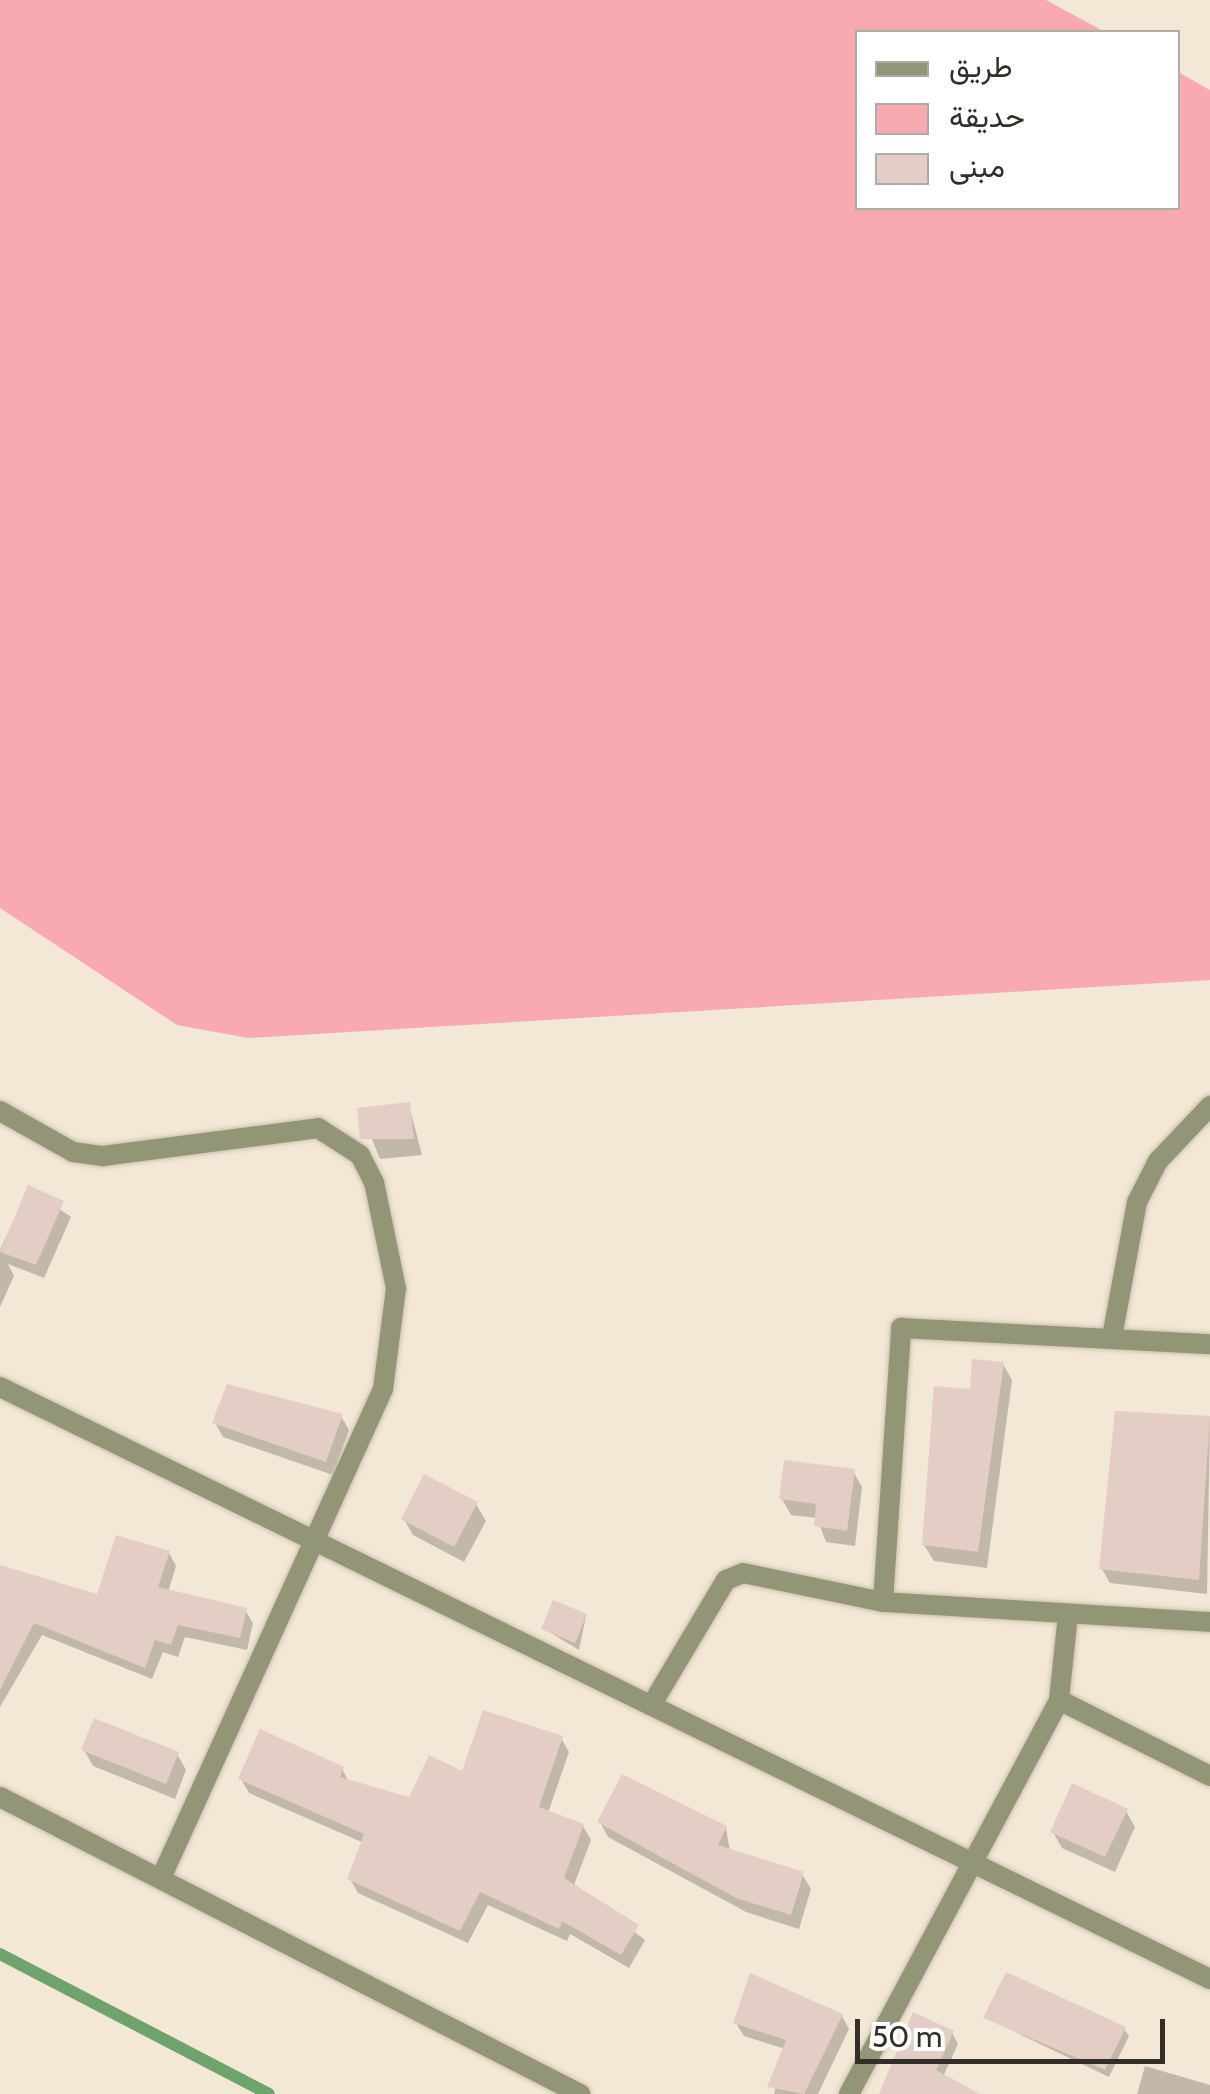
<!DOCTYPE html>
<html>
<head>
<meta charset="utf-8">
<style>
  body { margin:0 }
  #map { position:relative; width:1210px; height:2094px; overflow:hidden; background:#f3e7d5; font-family:Cabin,Vazirmatn,sans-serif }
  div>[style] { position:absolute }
  .green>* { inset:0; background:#f8aab0 }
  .shadow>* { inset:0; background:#0003 }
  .stream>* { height:12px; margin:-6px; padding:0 6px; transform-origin:6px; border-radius:6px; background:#6fa36c }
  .building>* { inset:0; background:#e3cdc4 }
  .roads { filter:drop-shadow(0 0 2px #cdc2b2) drop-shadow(0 0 2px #cdc2b2) }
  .street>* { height:20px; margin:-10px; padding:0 10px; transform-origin:10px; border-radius:10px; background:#939577 }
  span { translate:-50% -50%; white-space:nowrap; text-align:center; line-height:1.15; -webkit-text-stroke:8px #fff; paint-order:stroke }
  .legend { position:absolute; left:855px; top:30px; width:325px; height:180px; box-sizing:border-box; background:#fff; border:2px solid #adaca9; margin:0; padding:12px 18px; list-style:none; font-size:30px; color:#332f28 }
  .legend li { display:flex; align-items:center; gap:20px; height:50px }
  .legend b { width:50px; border:2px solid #adaca9 }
  .scale { position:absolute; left:855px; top:2019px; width:310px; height:45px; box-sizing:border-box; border:5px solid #332f28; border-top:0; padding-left:12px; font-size:30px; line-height:35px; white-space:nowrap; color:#332f28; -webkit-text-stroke:8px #fff; paint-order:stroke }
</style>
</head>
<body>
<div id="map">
  <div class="green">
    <i style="clip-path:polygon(0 0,1046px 0,1105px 32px,858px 32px,858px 208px,1178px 208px,1178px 72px,1210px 90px,1210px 980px,248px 1038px,177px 1025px,0 908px)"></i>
  </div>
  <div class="shadow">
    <i style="clip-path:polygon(409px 1105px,422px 1155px,380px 1159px,360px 1110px)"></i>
    <i style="clip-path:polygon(29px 1188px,71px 1217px,44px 1278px,8px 1264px,14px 1276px,0 1307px,0 1250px)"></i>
    <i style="clip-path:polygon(1003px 1364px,1012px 1380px,987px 1568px,934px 1561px,924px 1545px,972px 1392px)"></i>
    <i style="clip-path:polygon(1118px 1413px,1210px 1418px,1207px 1594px,1110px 1583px,1102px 1569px)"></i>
    <i style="clip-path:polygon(341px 1416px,349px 1430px,333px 1475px,223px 1437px,215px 1423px)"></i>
    <i style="clip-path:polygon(853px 1471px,862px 1487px,855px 1546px,826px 1542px,817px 1518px,791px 1515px,782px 1499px)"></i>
    <i style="clip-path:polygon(476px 1504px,486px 1521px,464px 1562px,413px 1535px,404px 1519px)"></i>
    <i style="clip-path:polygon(169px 1553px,176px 1566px,168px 1592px,245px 1610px,253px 1623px,247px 1650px,185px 1637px,178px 1657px,163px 1652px,152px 1679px,42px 1635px,0 1707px,0 1568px,99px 1597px)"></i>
    <i style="clip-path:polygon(586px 1616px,579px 1650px,544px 1629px)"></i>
    <i style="clip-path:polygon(561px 1738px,569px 1752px,548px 1813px,583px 1826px,591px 1840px,574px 1885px,645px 1940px,629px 1968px,570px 1934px,567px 1941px,488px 1905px,468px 1943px,358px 1893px,350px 1879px,364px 1843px,249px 1793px,241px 1779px,342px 1769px,349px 1782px,411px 1800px)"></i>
    <i style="clip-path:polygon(84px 1750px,177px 1754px,186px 1770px,175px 1799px,93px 1766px)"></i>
    <i style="clip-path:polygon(1126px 1811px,1135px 1827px,1115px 1872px,1062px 1848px,1053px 1832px)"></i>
    <i style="clip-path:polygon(600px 1822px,726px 1828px,730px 1852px,802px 1874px,811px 1889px,799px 1929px,746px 1912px,608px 1837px)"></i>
    <i style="clip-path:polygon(842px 2016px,849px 2029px,818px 2094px,774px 2094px,785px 2049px,744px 2036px,736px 2023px)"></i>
    <i style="clip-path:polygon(986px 2018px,1124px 2029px,1129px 2036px,1109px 2077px)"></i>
    <i style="clip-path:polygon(952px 2033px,958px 2044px,943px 2077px,975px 2094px,883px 2094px)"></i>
    <i style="clip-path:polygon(1145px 2066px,1210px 2085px,1210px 2094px,1137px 2094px)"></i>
  </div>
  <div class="stream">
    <i style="left:0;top:1954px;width:303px;rotate:27.5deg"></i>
  </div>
  <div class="building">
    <i style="clip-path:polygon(410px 1102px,414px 1139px,360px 1139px,357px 1108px)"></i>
    <i style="clip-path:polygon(28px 1185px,64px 1201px,36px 1265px,0 1252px)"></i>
    <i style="clip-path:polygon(972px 1359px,1004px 1362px,978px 1552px,922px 1545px,934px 1386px,970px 1389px)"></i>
    <i style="clip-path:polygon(227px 1384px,343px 1414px,326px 1462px,212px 1423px)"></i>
    <i style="clip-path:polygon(1115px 1411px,1210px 1416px,1199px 1580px,1099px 1569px)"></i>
    <i style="clip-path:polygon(784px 1460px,855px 1469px,847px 1531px,814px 1526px,816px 1504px,779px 1499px)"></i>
    <i style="clip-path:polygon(424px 1474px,478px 1502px,454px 1547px,401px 1519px)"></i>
    <i style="clip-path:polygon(116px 1535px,170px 1551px,158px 1587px,247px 1608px,240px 1638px,178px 1625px,171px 1645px,155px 1640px,145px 1668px,34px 1623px,0 1690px,0 1565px,97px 1594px)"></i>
    <i style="clip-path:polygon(553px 1600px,587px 1614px,575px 1643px,541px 1629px)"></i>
    <i style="clip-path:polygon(483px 1710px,563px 1736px,539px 1807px,584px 1824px,564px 1878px,639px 1925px,621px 1955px,562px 1921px,559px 1929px,480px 1892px,460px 1931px,347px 1879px,364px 1834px,238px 1779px,260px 1729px,344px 1767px,340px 1777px,409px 1797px,429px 1755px,462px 1771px)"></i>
    <i style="clip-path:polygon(94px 1718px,179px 1752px,166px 1784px,81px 1750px)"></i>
    <i style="clip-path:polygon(622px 1774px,727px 1826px,718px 1845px,804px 1872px,791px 1915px,736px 1898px,597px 1822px)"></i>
    <i style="clip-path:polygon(1072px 1783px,1128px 1809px,1105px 1857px,1050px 1832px)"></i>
    <i style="clip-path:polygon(1006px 1972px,1126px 2027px,1105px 2070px,983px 2018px)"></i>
    <i style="clip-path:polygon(750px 1973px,843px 2014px,804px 2094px,767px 2087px,786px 2040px,733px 2023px)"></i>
    <i style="clip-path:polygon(913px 2012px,954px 2031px,936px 2070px,980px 2094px,879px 2094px)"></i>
  </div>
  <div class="roads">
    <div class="street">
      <i style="left:0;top:1111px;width:84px;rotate:29.3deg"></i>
      <i style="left:73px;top:1152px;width:30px;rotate:8deg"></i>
      <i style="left:103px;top:1156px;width:217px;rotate:-7.4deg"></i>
      <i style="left:318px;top:1128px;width:50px;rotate:32.7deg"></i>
      <i style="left:360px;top:1155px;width:30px;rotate:63deg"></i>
      <i style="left:374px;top:1182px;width:108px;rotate:78.3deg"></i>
      <i style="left:396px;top:1288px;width:102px;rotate:97.3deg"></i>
      <i style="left:383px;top:1389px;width:535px;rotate:114.41deg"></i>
      <i style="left:1112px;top:1337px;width:137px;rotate:-79.5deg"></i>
      <i style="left:1137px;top:1202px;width:46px;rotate:-62.9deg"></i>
      <i style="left:1158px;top:1161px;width:76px;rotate:-46.6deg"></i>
      <i style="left:0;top:1387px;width:1347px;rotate:26.07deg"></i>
      <i style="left:883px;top:1602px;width:275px;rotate:-86.2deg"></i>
      <i style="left:901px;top:1328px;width:309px;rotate:3deg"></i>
      <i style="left:1059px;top:1700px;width:169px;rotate:26.7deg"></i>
      <i style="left:652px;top:1704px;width:144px;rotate:-59.2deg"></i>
      <i style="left:726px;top:1580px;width:18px;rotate:-22deg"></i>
      <i style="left:743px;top:1573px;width:143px;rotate:11.7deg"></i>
      <i style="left:883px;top:1602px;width:328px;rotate:3.5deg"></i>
      <i style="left:0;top:1797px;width:652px;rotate:27.12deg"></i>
      <i style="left:849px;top:2094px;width:446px;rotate:-61.9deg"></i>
      <i style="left:1059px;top:1700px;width:86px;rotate:-84deg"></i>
    </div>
  </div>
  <ul class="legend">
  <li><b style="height:12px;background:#939577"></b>طريق</li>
  <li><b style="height:28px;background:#f8aab0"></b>حديقة</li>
  <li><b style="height:28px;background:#e3cdc4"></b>مبنى</li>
  </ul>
  <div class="scale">50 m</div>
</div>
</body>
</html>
